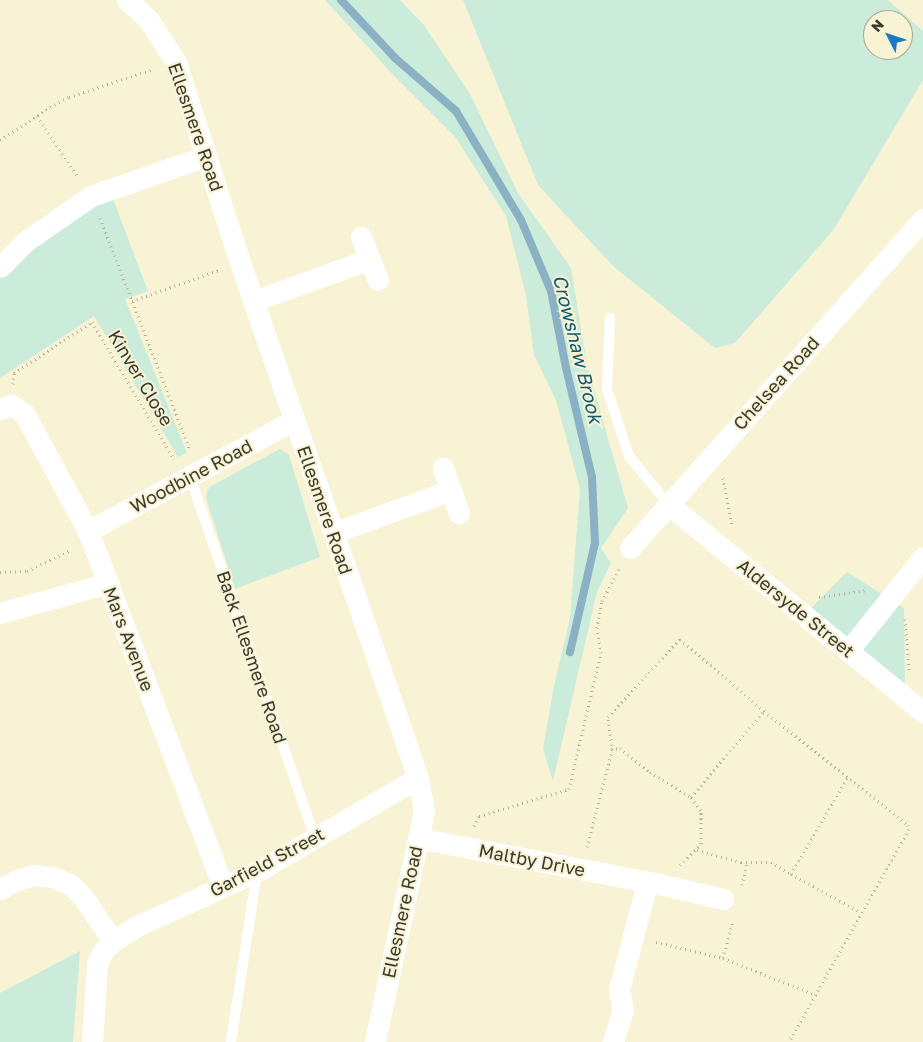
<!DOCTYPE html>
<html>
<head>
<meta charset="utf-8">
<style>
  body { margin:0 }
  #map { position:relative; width:923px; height:1042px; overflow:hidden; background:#f8f3d5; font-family:"Golos Text",sans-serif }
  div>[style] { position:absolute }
  .green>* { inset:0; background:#cbecdb }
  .stream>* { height:8px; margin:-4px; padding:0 4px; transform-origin:4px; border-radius:4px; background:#8ab1c4 }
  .path>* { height:3px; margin-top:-1.5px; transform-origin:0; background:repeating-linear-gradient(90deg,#b7b39c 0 1px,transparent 0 5px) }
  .service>* { height:10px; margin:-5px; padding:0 5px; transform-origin:5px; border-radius:5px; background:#fff }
  .minor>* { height:21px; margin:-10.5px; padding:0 10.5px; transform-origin:10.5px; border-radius:10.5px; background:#fff }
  span { translate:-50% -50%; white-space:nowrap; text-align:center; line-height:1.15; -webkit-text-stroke:4px #f8f3d5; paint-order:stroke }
  .street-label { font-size:18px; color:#3b392d }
  .water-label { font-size:19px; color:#0e5974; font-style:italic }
  .north { position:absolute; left:863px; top:10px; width:50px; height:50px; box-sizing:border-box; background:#f8f3d5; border:1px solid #aca992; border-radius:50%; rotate:311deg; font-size:14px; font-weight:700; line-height:20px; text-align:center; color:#3b392d }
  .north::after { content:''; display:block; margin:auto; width:18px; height:22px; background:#1d79c6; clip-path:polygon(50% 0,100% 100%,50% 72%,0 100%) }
</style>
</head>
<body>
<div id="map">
  <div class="green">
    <i style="clip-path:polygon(325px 0,400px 0,423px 24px,470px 94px,518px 193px,571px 268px,587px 365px,628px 508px,601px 548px,611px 563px,597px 592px,553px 781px,543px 749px,554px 686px,570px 618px,580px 489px,556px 400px,534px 355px,526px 295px,506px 216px,456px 138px,395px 77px)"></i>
    <i style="clip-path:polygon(evenodd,463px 0,888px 0,923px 31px,923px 80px,834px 229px,735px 343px,715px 348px,613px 266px,538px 185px,463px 0,873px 20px,903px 20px,903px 50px,873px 50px,873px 20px)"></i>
    <i style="clip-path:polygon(113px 199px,148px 291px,125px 299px,187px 453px,178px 457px,94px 316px,0 378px,0 278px,10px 265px,89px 209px)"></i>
    <i style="clip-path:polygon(280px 449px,289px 455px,320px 557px,235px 589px,206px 498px,207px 491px,211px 486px)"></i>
    <i style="clip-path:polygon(847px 572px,904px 608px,905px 697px,804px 615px)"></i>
    <i style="clip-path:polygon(80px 951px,73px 1042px,0 1042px,0 993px)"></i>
  </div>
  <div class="stream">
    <i style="left:341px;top:0;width:79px;rotate:47deg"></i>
    <i style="left:395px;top:58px;width:81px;rotate:41deg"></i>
    <i style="left:456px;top:111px;width:127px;rotate:59.2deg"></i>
    <i style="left:521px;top:220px;width:77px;rotate:67.1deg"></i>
    <i style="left:551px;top:291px;width:78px;rotate:79deg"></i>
    <i style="left:566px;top:368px;width:112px;rotate:76.6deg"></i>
    <i style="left:592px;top:477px;width:66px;rotate:87.4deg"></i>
    <i style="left:595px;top:543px;width:112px;rotate:102.9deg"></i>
  </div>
  <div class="path">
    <i style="left:37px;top:116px;width:73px;rotate:56.1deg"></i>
    <i style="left:0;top:140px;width:60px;rotate:-33.4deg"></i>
    <i style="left:50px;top:107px;width:21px;rotate:-28deg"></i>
    <i style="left:69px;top:97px;width:89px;rotate:-18.4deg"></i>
    <i style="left:100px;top:218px;width:249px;rotate:68.8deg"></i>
    <i style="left:132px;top:301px;width:92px;rotate:-19.6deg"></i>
    <i style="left:13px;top:384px;width:11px;rotate:-85deg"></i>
    <i style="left:14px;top:373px;width:93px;rotate:-33.2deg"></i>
    <i style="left:92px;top:322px;width:160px;rotate:59.1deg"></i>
    <i style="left:723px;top:478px;width:49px;rotate:79.4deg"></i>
    <i style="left:0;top:572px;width:27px;rotate:-2deg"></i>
    <i style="left:27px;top:571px;width:49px;rotate:-25.5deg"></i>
    <i style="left:819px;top:597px;width:49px;rotate:-8.3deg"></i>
    <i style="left:905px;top:619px;width:51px;rotate:85.5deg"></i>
    <i style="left:611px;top:749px;width:9px;rotate:-6deg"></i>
    <i style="left:620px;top:748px;width:38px;rotate:39deg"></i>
    <i style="left:650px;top:772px;width:48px;rotate:31.4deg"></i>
    <i style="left:691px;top:797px;width:113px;rotate:-49.7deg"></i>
    <i style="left:474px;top:826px;width:11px;rotate:-63deg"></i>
    <i style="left:479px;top:816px;width:94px;rotate:-16.7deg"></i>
    <i style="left:569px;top:789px;width:140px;rotate:-76.8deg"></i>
    <i style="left:601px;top:653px;width:25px;rotate:-99deg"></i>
    <i style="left:597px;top:628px;width:27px;rotate:-80deg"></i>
    <i style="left:602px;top:601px;width:38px;rotate:-62deg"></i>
    <i style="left:587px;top:847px;width:100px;rotate:-75.5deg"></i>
    <i style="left:612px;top:750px;width:33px;rotate:-97deg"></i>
    <i style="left:608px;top:717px;width:106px;rotate:-47.3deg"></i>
    <i style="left:680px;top:639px;width:111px;rotate:40.6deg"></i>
    <i style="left:764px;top:711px;width:184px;rotate:38.4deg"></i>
    <i style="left:908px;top:825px;width:4px;rotate:76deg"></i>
    <i style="left:909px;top:829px;width:244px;rotate:119.4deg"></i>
    <i style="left:697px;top:850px;width:46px;rotate:15.3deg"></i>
    <i style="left:741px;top:862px;width:30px"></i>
    <i style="left:771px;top:862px;width:23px;rotate:31deg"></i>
    <i style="left:791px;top:874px;width:113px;rotate:-59.6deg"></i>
    <i style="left:680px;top:865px;width:30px;rotate:-45deg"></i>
    <i style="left:701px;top:844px;width:34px;rotate:-90deg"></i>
    <i style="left:701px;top:810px;width:16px;rotate:-128deg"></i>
    <i style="left:791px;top:874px;width:79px;rotate:28.8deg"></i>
    <i style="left:742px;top:885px;width:24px;rotate:-78deg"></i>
    <i style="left:656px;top:942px;width:69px;rotate:13.4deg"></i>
    <i style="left:723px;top:958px;width:100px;rotate:21.7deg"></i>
    <i style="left:723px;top:958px;width:39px;rotate:-75deg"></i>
  </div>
  <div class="service">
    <i style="left:610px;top:318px;width:71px;rotate:92.4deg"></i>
    <i style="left:607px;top:389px;width:71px;rotate:71.8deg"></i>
    <i style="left:629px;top:456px;width:62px;rotate:50.9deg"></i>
    <i style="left:190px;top:477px;width:381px;rotate:70.9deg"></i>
    <i style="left:231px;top:1042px;width:172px;rotate:-81.3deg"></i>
  </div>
  <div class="minor">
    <i style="left:127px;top:0;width:28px;rotate:42deg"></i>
    <i style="left:148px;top:19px;width:51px;rotate:56.9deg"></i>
    <i style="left:176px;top:62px;width:210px;rotate:72.3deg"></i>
    <i style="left:240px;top:262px;width:546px;rotate:70.97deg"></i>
    <i style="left:418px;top:778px;width:34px;rotate:80deg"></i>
    <i style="left:424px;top:811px;width:236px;rotate:102deg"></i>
    <i style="left:361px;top:237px;width:46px;rotate:68.4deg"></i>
    <i style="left:0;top:267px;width:37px;rotate:-45deg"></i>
    <i style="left:26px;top:241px;width:79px;rotate:-34.7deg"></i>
    <i style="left:91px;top:196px;width:122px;rotate:-19.2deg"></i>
    <i style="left:254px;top:301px;width:123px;rotate:-19.9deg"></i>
    <i style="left:0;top:409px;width:12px;rotate:-20deg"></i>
    <i style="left:11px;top:405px;width:15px;rotate:32deg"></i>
    <i style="left:24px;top:413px;width:134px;rotate:61.5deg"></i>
    <i style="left:88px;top:531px;width:381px;rotate:69.2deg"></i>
    <i style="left:443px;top:468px;width:48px;rotate:70.4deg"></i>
    <i style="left:668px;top:504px;width:329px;rotate:39.2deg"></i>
    <i style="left:88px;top:531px;width:234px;rotate:-28.3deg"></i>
    <i style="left:333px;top:533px;width:126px;rotate:-20deg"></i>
    <i style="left:630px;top:548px;width:441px;rotate:-48.3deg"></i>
    <i style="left:0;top:613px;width:113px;rotate:-15.4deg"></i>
    <i style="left:848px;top:651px;width:120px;rotate:-51.4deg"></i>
    <i style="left:418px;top:838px;width:245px;rotate:10.8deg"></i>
    <i style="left:659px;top:884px;width:66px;rotate:13.2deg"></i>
    <i style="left:0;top:889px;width:17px;rotate:-28deg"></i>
    <i style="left:15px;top:881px;width:19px;rotate:-18deg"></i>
    <i style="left:33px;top:875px;width:20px;rotate:6deg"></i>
    <i style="left:53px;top:877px;width:20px;rotate:24deg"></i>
    <i style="left:71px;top:885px;width:17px;rotate:45deg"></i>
    <i style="left:83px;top:897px;width:53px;rotate:55.7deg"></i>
    <i style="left:92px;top:1042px;width:78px;rotate:-86.3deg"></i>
    <i style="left:97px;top:964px;width:14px;rotate:-65deg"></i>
    <i style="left:103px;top:951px;width:14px;rotate:-45deg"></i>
    <i style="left:113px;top:941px;width:26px;rotate:-32deg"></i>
    <i style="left:135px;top:927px;width:135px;rotate:-24.5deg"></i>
    <i style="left:258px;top:871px;width:185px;rotate:-30.2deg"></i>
    <i style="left:613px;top:1042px;width:34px;rotate:-73deg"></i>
    <i style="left:623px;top:1010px;width:20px;rotate:-101deg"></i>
    <i style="left:619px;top:990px;width:111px;rotate:-75.3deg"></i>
  </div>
  <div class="street-label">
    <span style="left:196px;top:127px;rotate:71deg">Ellesmere Road</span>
    <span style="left:141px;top:378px;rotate:59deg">Kinver Close</span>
    <span style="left:776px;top:383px;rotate:-48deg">Chelsea Road</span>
    <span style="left:191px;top:476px;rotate:-28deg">Woodbine Road</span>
    <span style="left:325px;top:510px;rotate:71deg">Ellesmere Road</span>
    <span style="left:796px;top:608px;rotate:39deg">Aldersyde Street</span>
    <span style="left:129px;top:639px;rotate:69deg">Mars Avenue</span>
    <span style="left:252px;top:657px;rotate:71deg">Back Ellesmere Road</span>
    <span style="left:532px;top:860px;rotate:11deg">Maltby Drive</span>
    <span style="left:267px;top:862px;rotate:-28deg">Garfield Street</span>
    <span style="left:402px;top:912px;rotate:-78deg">Ellesmere Road</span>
  </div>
  <div class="water-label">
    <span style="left:578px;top:349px;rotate:76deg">Crowshaw Brook</span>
  </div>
  <div class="north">N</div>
</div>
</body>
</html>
